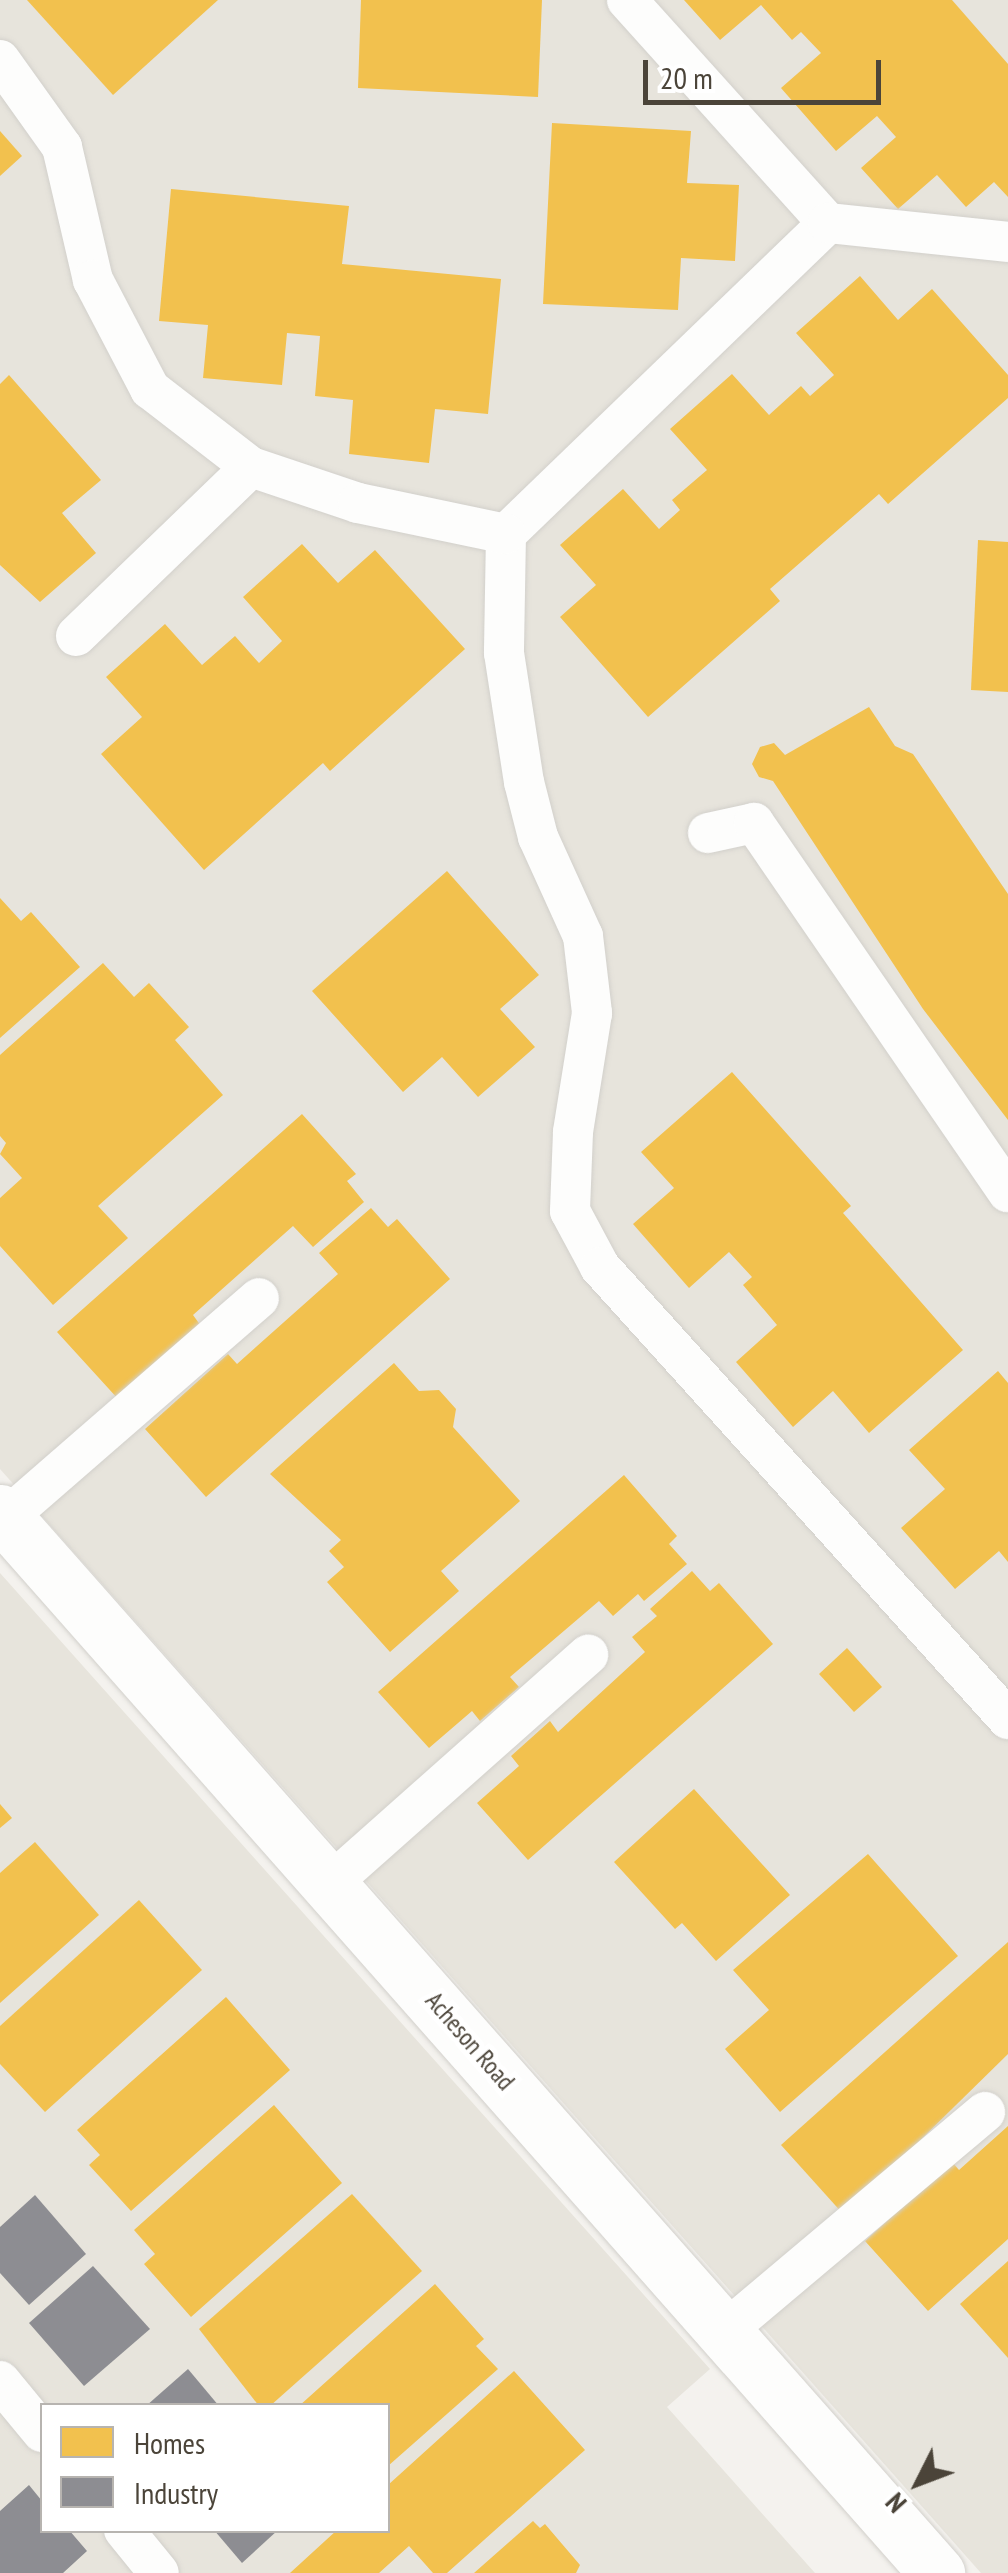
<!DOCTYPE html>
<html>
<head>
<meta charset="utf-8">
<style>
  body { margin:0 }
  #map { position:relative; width:1008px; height:2573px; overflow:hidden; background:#f4f2ee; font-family:"PT Sans Narrow",sans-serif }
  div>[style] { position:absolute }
  .residential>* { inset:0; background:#e7e4dc }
  .homes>* { inset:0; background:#f2c14e }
  .industry>* { inset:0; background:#8d8d92 }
  .roads { filter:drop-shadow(0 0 2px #d2d0cb) drop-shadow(0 0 2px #d2d0cb) }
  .service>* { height:40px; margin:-20px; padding:0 20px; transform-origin:20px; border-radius:20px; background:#fdfdfc }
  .minor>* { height:55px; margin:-27.5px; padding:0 27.5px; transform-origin:27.5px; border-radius:27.5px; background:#fdfdfc }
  span { translate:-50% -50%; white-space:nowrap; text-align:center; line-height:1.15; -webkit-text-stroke:10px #fff; paint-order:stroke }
  .street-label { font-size:25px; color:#4b4439 }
  .legend { position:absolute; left:40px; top:2403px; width:350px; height:130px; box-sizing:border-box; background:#fff; border:2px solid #b7b4b0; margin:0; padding:12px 18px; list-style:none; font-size:30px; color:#4b4439 }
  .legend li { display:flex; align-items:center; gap:20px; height:50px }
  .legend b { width:50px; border:2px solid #b7b4b0 }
  .north { position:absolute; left:868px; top:2433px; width:100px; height:100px; -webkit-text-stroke:8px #fff; paint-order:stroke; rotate:228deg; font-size:28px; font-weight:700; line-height:40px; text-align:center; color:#4b4439 }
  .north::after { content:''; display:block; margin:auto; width:35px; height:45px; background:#4b4439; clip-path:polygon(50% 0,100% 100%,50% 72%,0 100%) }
  .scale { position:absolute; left:643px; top:60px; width:238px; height:45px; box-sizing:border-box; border:5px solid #4b4439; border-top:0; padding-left:12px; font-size:30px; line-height:35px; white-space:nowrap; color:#4b4439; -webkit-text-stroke:8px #fff; paint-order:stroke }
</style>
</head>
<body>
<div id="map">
  <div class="residential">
    <i style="clip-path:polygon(0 0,1008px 0,1008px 2573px,981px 2573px,0 1469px)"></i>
    <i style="clip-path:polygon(evenodd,0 1573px,710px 2369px,667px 2407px,815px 2573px,0 2573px,0 1573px,42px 2406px,388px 2406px,388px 2530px,42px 2530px,42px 2406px)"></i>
  </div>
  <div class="homes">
    <i style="clip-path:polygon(27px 0,218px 0,113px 95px)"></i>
    <i style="clip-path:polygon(361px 0,542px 0,538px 97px,358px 88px)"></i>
    <i style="clip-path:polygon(684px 0,952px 0,1008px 64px,1008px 197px,994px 182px,966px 207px,937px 175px,898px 209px,861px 168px,896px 137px,877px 116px,836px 151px,781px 88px,821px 53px,801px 32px,792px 40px,761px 5px,720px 40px)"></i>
    <i style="clip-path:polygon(552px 123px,691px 131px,687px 183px,739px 185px,735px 261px,681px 258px,678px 310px,543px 304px)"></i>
    <i style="clip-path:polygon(0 131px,22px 156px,0 176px)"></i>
    <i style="clip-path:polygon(171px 189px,349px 206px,342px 264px,501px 279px,488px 414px,435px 409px,429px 463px,349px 454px,353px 400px,315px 396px,320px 336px,287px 333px,282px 385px,203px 378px,208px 325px,159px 321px)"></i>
    <i style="clip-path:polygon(860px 276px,898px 320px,932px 289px,1008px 375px,1008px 398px,888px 504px,879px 494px,770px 589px,780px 601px,648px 717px,560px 617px,596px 585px,560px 545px,623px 489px,659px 529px,680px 510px,672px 500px,707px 470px,670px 429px,732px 374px,769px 415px,801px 386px,810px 396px,834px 375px,796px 333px)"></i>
    <i style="clip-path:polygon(9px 375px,101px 480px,62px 513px,96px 553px,40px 602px,0 565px,0 384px)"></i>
    <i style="clip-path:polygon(978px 540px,1008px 542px,1008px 692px,971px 690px)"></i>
    <i style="clip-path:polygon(302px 544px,338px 583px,375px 550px,465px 649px,330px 771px,323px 763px,204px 870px,101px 754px,142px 717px,106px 677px,165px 624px,202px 665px,235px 636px,259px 663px,282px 641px,243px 597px)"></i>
    <i style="clip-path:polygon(869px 707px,895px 746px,913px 754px,1008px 894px,1008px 1120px,923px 1009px,773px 781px,759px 777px,752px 764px,760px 747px,774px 743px,785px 755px)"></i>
    <i style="clip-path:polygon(447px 871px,539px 975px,500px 1009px,535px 1047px,478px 1097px,442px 1057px,403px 1092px,312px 991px)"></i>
    <i style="clip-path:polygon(0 898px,21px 921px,31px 912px,80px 967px,0 1038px)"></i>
    <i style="clip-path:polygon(103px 963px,134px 997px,149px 983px,189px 1027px,175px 1040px,223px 1095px,98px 1206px,128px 1238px,53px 1305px,0 1246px,0 1198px,22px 1178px,0 1154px,6px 1143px,0 1136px,0 1055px)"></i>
    <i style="clip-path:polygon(732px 1072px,851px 1206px,843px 1213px,963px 1350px,869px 1433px,833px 1391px,793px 1427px,736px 1362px,777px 1325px,743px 1285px,752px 1277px,729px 1252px,689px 1288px,633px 1224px,674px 1188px,641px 1152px)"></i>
    <i style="clip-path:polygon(302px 1114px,356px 1174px,347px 1181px,364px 1202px,313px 1247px,293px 1226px,193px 1315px,201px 1326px,119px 1400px,57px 1332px)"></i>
    <i style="clip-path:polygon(371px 1208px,388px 1227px,397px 1219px,450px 1279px,206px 1497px,145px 1429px,228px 1354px,237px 1364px,338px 1274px,319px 1253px)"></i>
    <i style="clip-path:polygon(394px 1363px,419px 1391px,439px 1390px,456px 1409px,453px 1427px,520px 1501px,441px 1571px,459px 1591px,390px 1652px,327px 1582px,344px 1567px,329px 1551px,341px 1540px,270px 1474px)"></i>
    <i style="clip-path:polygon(998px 1371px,1008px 1383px,1008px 1562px,999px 1551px,955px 1589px,901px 1528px,945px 1489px,909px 1450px)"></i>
    <i style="clip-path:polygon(624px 1475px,677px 1536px,669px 1544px,687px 1564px,644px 1601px,638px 1594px,613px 1616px,599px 1601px,510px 1677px,519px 1687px,480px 1721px,472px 1711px,429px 1748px,378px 1692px)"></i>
    <i style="clip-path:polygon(692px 1571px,710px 1591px,719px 1583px,773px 1644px,528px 1860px,477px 1803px,519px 1766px,511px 1756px,550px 1721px,558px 1732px,645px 1652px,632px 1637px,657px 1616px,650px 1609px)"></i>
    <i style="clip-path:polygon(847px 1648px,882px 1687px,854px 1712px,819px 1674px)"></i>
    <i style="clip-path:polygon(694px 1789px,790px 1895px,716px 1961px,682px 1923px,675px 1929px,614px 1862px)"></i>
    <i style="clip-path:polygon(0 1804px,12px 1818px,0 1828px)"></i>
    <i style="clip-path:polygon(35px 1842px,99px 1915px,0 2003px,0 1873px)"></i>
    <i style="clip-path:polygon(868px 1854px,958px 1956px,780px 2112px,725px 2049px,769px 2010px,733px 1970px)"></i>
    <i style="clip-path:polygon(139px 1900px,202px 1970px,45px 2112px,0 2064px,0 2026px)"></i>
    <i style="clip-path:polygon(1008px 1942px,1008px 2054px,844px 2215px,781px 2145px)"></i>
    <i style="clip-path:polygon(226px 1997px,290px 2070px,131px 2211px,89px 2165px,100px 2155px,77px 2130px)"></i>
    <i style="clip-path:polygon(274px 2105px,342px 2183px,191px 2317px,144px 2264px,155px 2254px,134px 2230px)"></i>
    <i style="clip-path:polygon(1008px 2126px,1008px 2239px,928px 2311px,865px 2241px,952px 2162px,959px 2170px)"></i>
    <i style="clip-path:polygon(352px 2194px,422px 2271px,270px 2406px,259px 2406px,199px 2329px)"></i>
    <i style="clip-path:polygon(1008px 2261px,1008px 2358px,960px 2304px)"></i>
    <i style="clip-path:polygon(435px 2284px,484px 2339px,476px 2346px,498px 2369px,388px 2466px,388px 2406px,299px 2406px)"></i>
    <i style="clip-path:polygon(514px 2371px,585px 2450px,447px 2573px,433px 2573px,409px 2546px,379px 2573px,290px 2573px,337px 2530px,388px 2530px,388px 2485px)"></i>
    <i style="clip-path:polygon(533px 2521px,540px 2528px,545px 2524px,580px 2565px,576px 2573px,474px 2573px)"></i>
  </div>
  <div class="industry">
    <i style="clip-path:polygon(35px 2195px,86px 2254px,29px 2305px,0 2273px,0 2227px)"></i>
    <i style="clip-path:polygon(93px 2266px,150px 2329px,84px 2386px,29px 2323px)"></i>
    <i style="clip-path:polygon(188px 2369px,219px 2406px,146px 2406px)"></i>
    <i style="clip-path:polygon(29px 2485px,42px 2501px,42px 2530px,69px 2530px,87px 2551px,63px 2573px,0 2573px,0 2511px)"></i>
    <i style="clip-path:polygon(214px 2530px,278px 2530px,242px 2563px)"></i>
  </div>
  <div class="roads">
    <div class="service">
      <i style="left:627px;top:0;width:300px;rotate:48deg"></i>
      <i style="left:828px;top:223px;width:448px;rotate:136deg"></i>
      <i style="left:506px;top:534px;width:119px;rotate:91deg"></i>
      <i style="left:504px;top:653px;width:131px;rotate:81.2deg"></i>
      <i style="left:524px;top:782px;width:57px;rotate:75.7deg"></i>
      <i style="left:538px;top:837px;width:109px;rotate:65.6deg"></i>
      <i style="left:583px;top:936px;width:78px;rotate:83.3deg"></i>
      <i style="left:592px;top:1013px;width:121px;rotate:99.1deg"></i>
      <i style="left:573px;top:1132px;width:79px;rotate:92.2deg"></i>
      <i style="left:570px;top:1211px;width:64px;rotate:61.8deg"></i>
      <i style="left:600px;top:1267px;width:609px;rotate:47.93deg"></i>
      <i style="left:0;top:60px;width:107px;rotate:54.5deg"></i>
      <i style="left:62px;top:147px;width:137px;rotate:76.9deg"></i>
      <i style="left:93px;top:280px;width:123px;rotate:62.4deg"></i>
      <i style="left:150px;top:389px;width:128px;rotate:37.7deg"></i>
      <i style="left:251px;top:467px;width:113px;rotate:18.6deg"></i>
      <i style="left:358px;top:503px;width:151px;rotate:11.8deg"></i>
      <i style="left:828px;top:223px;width:181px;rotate:6deg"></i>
      <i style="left:76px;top:636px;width:243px;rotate:-44deg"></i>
      <i style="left:708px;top:833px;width:47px;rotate:-12.3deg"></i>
      <i style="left:754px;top:823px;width:448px;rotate:55.5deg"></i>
      <i style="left:6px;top:1518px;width:335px;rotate:-41deg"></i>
      <i style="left:331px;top:1883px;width:344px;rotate:-41.6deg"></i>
      <i style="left:725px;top:2331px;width:340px;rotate:-40.1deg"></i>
      <i style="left:0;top:2381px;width:66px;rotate:50.5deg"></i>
      <i style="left:124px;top:2530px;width:55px;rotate:50.9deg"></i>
    </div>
    <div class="minor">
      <i style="left:0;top:1512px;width:1416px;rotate:48.55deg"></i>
    </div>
  </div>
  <div class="street-label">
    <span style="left:470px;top:2041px;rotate:49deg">Acheson Road</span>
  </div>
  <ul class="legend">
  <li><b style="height:28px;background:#f2c14e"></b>Homes</li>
  <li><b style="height:28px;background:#8d8d92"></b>Industry</li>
  </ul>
  <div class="north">N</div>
  <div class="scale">20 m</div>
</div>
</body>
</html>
